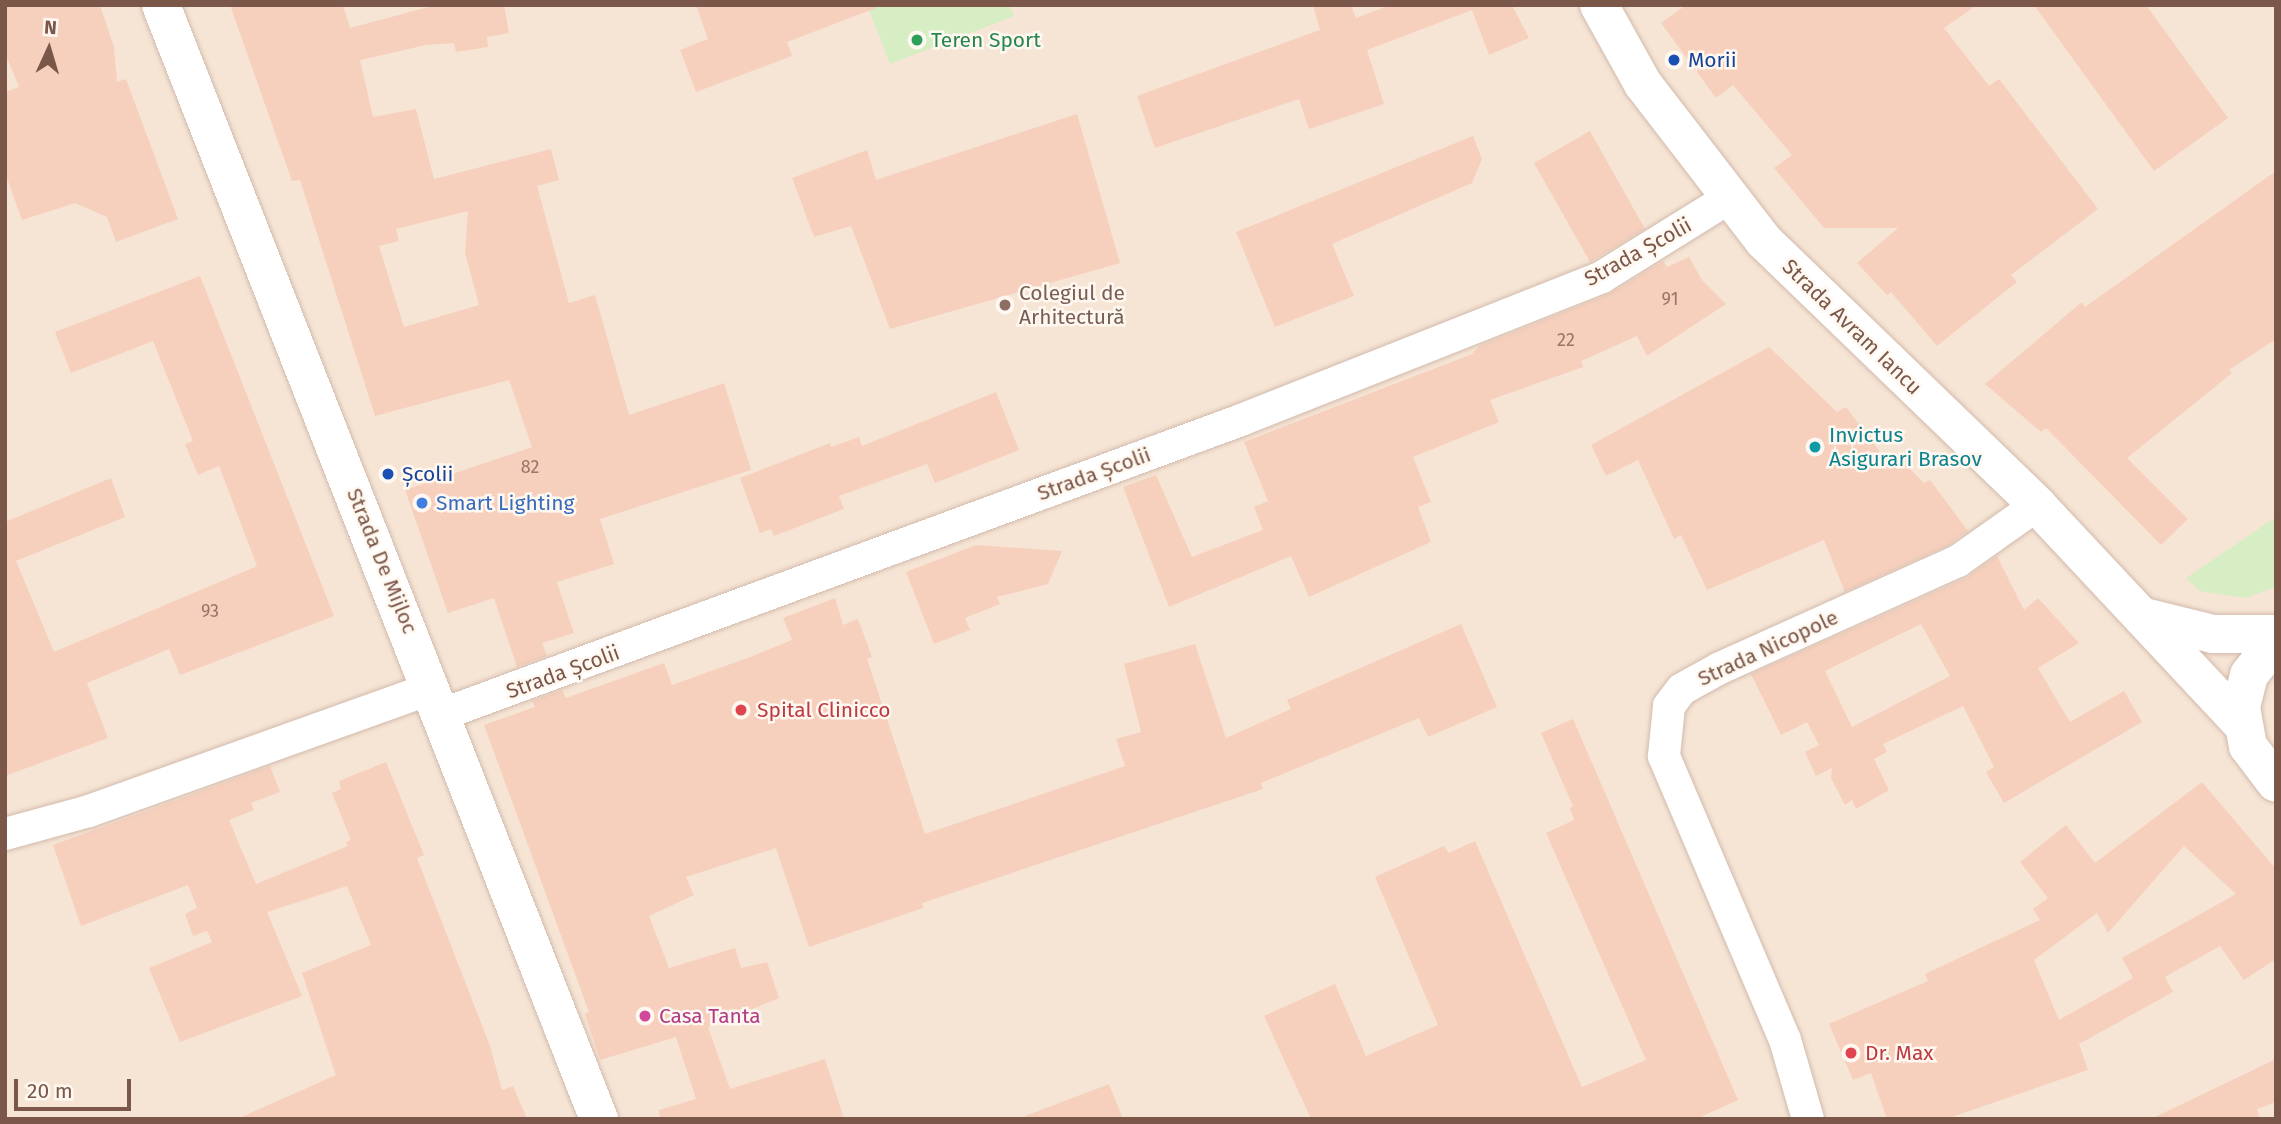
<!DOCTYPE html>
<html>
<head>
<meta charset="utf-8">
<style>
  body { margin:0 }
  #map { position:relative; width:2281px; height:1124px; overflow:hidden; background:#fef4e8; font-family:"Fira Sans",sans-serif }
  div>[style] { position:absolute }
  .residential>* { inset:0; background:#f6e5d5 }
  .green>* { inset:0; background:#d7edc4 }
  .building>* { inset:0; background:#f6d0bd }
  .roads { filter:drop-shadow(0 0 2px #d2baac) drop-shadow(0 0 2px #d2baac) }
  .street>* { height:32px; margin:-16px; padding:0 16px; transform-origin:16px; border-radius:16px; background:#fff }
  .secondary>* { height:38px; margin:-19px; padding:0 19px; transform-origin:19px; border-radius:19px; background:#fff }
  .dots>* { width:19px; height:19px; translate:-50% -50%; box-sizing:border-box; border:4px solid #fff8f0; border-radius:50% }
  span { translate:-50% -50%; white-space:nowrap; text-align:center; line-height:1.15; -webkit-text-stroke:5px #fff8f0; paint-order:stroke }
  .number-label { font-size:18px; color:#9a7566 }
  .number-label span { -webkit-text-stroke-width:0 }
  .leisure-label { font-size:21px; color:#27864d }
  .left { translate:0 -50%; text-align:left }
  .transit-label { font-size:21px; color:#164399 }
  .street-label { font-size:21px; color:#7b5749 }
  .education-label { font-size:21px; color:#785e54 }
  .culture-label { font-size:21px; color:#0d838f }
  .shop-label { font-size:21px; color:#366cbe }
  .health-label { font-size:21px; color:#be3a42 }
  .hotel-label { font-size:21px; color:#b23c85 }
  .frame { position:absolute; inset:0; border:7px solid #7b5749; pointer-events:none }
  .north { position:absolute; left:14px; top:14px; width:70px; height:70px; -webkit-text-stroke:5px #fff8f0; paint-order:stroke; rotate:4deg; font-size:19px; font-weight:700; line-height:28px; text-align:center; color:#7b5749 }
  .north::after { content:''; display:block; margin:auto; width:24px; height:32px; background:#7b5749; clip-path:polygon(50% 0,100% 100%,50% 72%,0 100%) }
  .scale { position:absolute; left:14px; top:1079px; width:117px; height:32px; box-sizing:border-box; border:4px solid #7b5749; border-top:0; padding-left:9px; font-size:21px; line-height:24px; white-space:nowrap; color:#7b5749; -webkit-text-stroke:5px #fff8f0; paint-order:stroke }
</style>
</head>
<body>
<div id="map">
  <div class="residential">
    <i style="clip-path:polygon(5px 5px,2276px 5px,2276px 1119px,5px 1119px)"></i>
  </div>
  <div class="green">
    <i style="clip-path:polygon(867px 5px,1010px 5px,1014px 16px,890px 64px)"></i>
    <i style="clip-path:polygon(2276px 517px,2276px 587px,2245px 598px,2200px 591px,2186px 578px)"></i>
  </div>
  <div class="building">
    <i style="clip-path:polygon(5px 5px,100px 5px,114px 47px,117px 82px,126px 79px,178px 219px,116px 242px,107px 217px,75px 203px,22px 220px,5px 173px,5px 92px,19px 87px,5px 53px)"></i>
    <i style="clip-path:polygon(evenodd,230px 5px,343px 5px,350px 28px,436px 5px,504px 5px,509px 33px,487px 37px,488px 47px,456px 52px,454px 43px,426px 45px,360px 60px,373px 117px,416px 109px,434px 179px,551px 149px,559px 180px,537px 186px,569px 303px,595px 295px,629px 415px,724px 383px,751px 470px,600px 519px,614px 564px,557px 582px,574px 633px,542px 643px,547px 656px,517px 667px,494px 598px,448px 613px,405px 490px,532px 447px,509px 380px,375px 416px,300px 180px,292px 181px,230px 5px,468px 211px,465px 253px,479px 305px,404px 327px,379px 246px,399px 241px,396px 229px,468px 211px)"></i>
    <i style="clip-path:polygon(696px 5px,875px 5px,876px 8px,787px 42px,792px 56px,696px 92px,680px 50px,708px 39px)"></i>
    <i style="clip-path:polygon(1313px 5px,1351px 5px,1356px 18px,1390px 5px,1512px 5px,1529px 38px,1489px 55px,1472px 10px,1367px 50px,1384px 104px,1309px 129px,1299px 99px,1155px 148px,1137px 96px,1320px 30px)"></i>
    <i style="clip-path:polygon(1686px 5px,1977px 5px,1944px 28px,1989px 86px,1999px 79px,2098px 209px,2011px 275px,2017px 282px,1937px 346px,1891px 292px,1887px 295px,1857px 263px,1898px 228px,1824px 228px,1774px 168px,1792px 155px,1733px 85px,1716px 98px,1661px 23px)"></i>
    <i style="clip-path:polygon(2034px 5px,2146px 5px,2228px 118px,2154px 171px)"></i>
    <i style="clip-path:polygon(1077px 114px,1120px 263px,890px 329px,851px 226px,814px 237px,792px 178px,867px 150px,876px 180px)"></i>
    <i style="clip-path:polygon(1590px 131px,1645px 229px,1590px 262px,1534px 163px)"></i>
    <i style="clip-path:polygon(1473px 136px,1482px 159px,1472px 183px,1332px 244px,1354px 296px,1275px 327px,1236px 232px)"></i>
    <i style="clip-path:polygon(2276px 171px,2276px 339px,2229px 370px,2232px 373px,2127px 458px,2188px 519px,2161px 545px,2046px 428px,2041px 432px,1985px 384px,2082px 302px,2085px 307px)"></i>
    <i style="clip-path:polygon(1689px 257px,1702px 280px,1726px 304px,1647px 356px,1637px 336px,1581px 361px,1583px 367px,1490px 400px,1499px 422px,1413px 457px,1431px 502px,1418px 507px,1431px 542px,1309px 597px,1291px 556px,1169px 607px,1123px 487px,1156px 475px,1192px 557px,1263px 530px,1254px 507px,1268px 501px,1244px 442px,1472px 354px,1479px 346px,1609px 294px,1663px 261px,1667px 267px)"></i>
    <i style="clip-path:polygon(200px 276px,334px 616px,180px 675px,169px 649px,87px 683px,108px 738px,5px 776px,5px 522px,111px 478px,125px 517px,16px 561px,54px 652px,257px 566px,219px 466px,198px 475px,185px 444px,193px 441px,153px 341px,71px 373px,55px 332px)"></i>
    <i style="clip-path:polygon(1769px 347px,1837px 412px,1846px 407px,1883px 456px,1893px 452px,1924px 483px,1930px 480px,1968px 531px,1949px 545px,1845px 592px,1824px 540px,1707px 590px,1681px 535px,1674px 539px,1638px 460px,1606px 476px,1591px 445px)"></i>
    <i style="clip-path:polygon(996px 392px,1019px 450px,935px 483px,927px 464px,839px 496px,844px 509px,774px 536px,771px 529px,760px 533px,740px 478px,830px 443px,831px 447px,859px 437px,862px 446px)"></i>
    <i style="clip-path:polygon(976px 545px,1062px 551px,1048px 584px,997px 597px,1000px 604px,965px 618px,970px 630px,934px 644px,906px 572px)"></i>
    <i style="clip-path:polygon(evenodd,1997px 556px,2024px 610px,2038px 598px,2079px 643px,2038px 668px,2070px 722px,2124px 691px,2142px 722px,2004px 803px,1986px 772px,1994px 767px,1963px 706px,1883px 744px,1887px 752px,1874px 759px,1889px 790px,1856px 809px,1852px 800px,1845px 805px,1831px 778px,1832px 768px,1816px 776px,1805px 752px,1819px 745px,1807px 722px,1781px 735px,1751px 674px,1966px 578px,1997px 556px,1921px 624px,1950px 676px,1852px 727px,1825px 671px,1921px 624px)"></i>
    <i style="clip-path:polygon(835px 598px,843px 625px,858px 619px,872px 657px,867px 659px,925px 834px,1125px 766px,1116px 739px,1141px 732px,1124px 664px,1195px 644px,1226px 738px,1291px 709px,1287px 700px,1461px 624px,1497px 707px,1428px 737px,1419px 718px,1261px 783px,1263px 789px,922px 903px,923px 908px,809px 947px,776px 848px,686px 877px,694px 895px,649px 916px,669px 968px,735px 948px,741px 968px,767px 962px,779px 998px,708px 1027px,730px 1089px,825px 1059px,844px 1119px,660px 1119px,659px 1110px,696px 1099px,676px 1037px,600px 1060px,585px 1014px,589px 1012px,484px 725px,535px 707px,532px 701px,562px 690px,566px 698px,664px 663px,672px 685px,750px 657px,792px 640px,783px 618px)"></i>
    <i style="clip-path:polygon(1573px 719px,1738px 1100px,1696px 1119px,1311px 1119px,1264px 1016px,1335px 984px,1366px 1056px,1438px 1025px,1375px 877px,1444px 846px,1449px 853px,1475px 841px,1582px 1087px,1646px 1060px,1546px 833px,1574px 820px,1570px 808px,1573px 806px,1541px 733px)"></i>
    <i style="clip-path:polygon(386px 762px,424px 855px,417px 858px,490px 1046px,502px 1090px,513px 1086px,527px 1119px,237px 1119px,336px 1075px,302px 973px,371px 945px,347px 886px,267px 912px,302px 996px,180px 1042px,149px 968px,212px 942px,207px 931px,193px 936px,185px 914px,197px 908px,188px 885px,81px 926px,53px 845px,270px 766px,280px 792px,251px 803px,254px 810px,229px 820px,256px 884px,348px 846px,346px 842px,351px 840px,332px 793px,341px 789px,339px 781px)"></i>
    <i style="clip-path:polygon(evenodd,2202px 782px,2276px 869px,2276px 959px,2244px 980px,2220px 946px,2165px 977px,2173px 992px,2079px 1044px,2088px 1070px,1946px 1119px,1887px 1119px,1871px 1073px,1853px 1080px,1829px 1024px,1928px 981px,1925px 974px,2040px 920px,2033px 909px,2048px 898px,2020px 862px,2066px 825px,2095px 863px,2202px 782px,2184px 846px,2236px 894px,2122px 958px,2133px 978px,2059px 1020px,2034px 960px,2097px 913px,2108px 933px,2184px 846px)"></i>
    <i style="clip-path:polygon(2276px 1059px,2276px 1102px,2257px 1109px,2260px 1119px,2151px 1119px)"></i>
    <i style="clip-path:polygon(1109px 1084px,1123px 1119px,1026px 1119px,1025px 1116px)"></i>
  </div>
  <div class="roads">
    <div class="street">
      <i style="left:443px;top:714px;width:850px;rotate:-20.22deg"></i>
      <i style="left:1241px;top:420px;width:388px;rotate:-21.6deg"></i>
      <i style="left:1602px;top:277px;width:150px;rotate:-31.9deg"></i>
      <i style="left:5px;top:834px;width:87px;rotate:-15.3deg"></i>
      <i style="left:89px;top:811px;width:364px;rotate:-19.7deg"></i>
      <i style="left:1808px;top:1119px;width:82px;rotate:-106.2deg"></i>
      <i style="left:1785px;top:1040px;width:309px;rotate:-113.1deg"></i>
      <i style="left:1664px;top:756px;width:50px;rotate:-84.3deg"></i>
      <i style="left:1669px;top:706px;width:21px;rotate:-53deg"></i>
      <i style="left:1682px;top:689px;width:43px;rotate:-28.9deg"></i>
      <i style="left:1720px;top:668px;width:261px;rotate:-24.2deg"></i>
      <i style="left:1958px;top:561px;width:97px;rotate:-35.3deg"></i>
    </div>
    <div class="secondary">
      <i style="left:161px;top:5px;width:1197px;rotate:68.54deg"></i>
      <i style="left:1599px;top:5px;width:90px;rotate:60.9deg"></i>
      <i style="left:1643px;top:84px;width:198px;rotate:52.4deg"></i>
      <i style="left:1764px;top:241px;width:380px;rotate:44deg"></i>
      <i style="left:2037px;top:505px;width:300px;rotate:46.9deg"></i>
      <i style="left:2144px;top:617px;width:71px;rotate:13.8deg"></i>
      <i style="left:2213px;top:634px;width:63px"></i>
      <i style="left:2276px;top:641px;width:43px;rotate:128.5deg"></i>
      <i style="left:2249px;top:675px;width:33px;rotate:104deg"></i>
      <i style="left:2241px;top:707px;width:40px;rotate:80deg"></i>
      <i style="left:2248px;top:746px;width:46px;rotate:52.9deg"></i>
    </div>
  </div>
  <div class="dots">
    <i style="left:917px;top:40px;background:#2e9e5b"></i>
    <i style="left:1674px;top:60px;background:#1a4fb4"></i>
    <i style="left:1005px;top:305px;background:#8d6e63"></i>
    <i style="left:1815px;top:447px;background:#0f9aa8"></i>
    <i style="left:388px;top:474px;background:#1a4fb4"></i>
    <i style="left:422px;top:503px;background:#3f7fe0"></i>
    <i style="left:741px;top:710px;background:#e0444e"></i>
    <i style="left:645px;top:1016px;background:#d1479c"></i>
    <i style="left:1851px;top:1053px;background:#e0444e"></i>
  </div>
  <div class="number-label">
    <span style="left:1670px;top:299px">91</span>
    <span style="left:1566px;top:340px">22</span>
    <span style="left:530px;top:467px">82</span>
    <span style="left:210px;top:611px">93</span>
  </div>
  <div class="leisure-label">
    <span class="left" style="left:931px;top:40px">Teren Sport</span>
  </div>
  <div class="transit-label">
    <span class="left" style="left:1688px;top:60px">Morii</span>
    <span class="left" style="left:402px;top:474px">Școlii</span>
  </div>
  <div class="street-label">
    <span style="left:1638px;top:252px;rotate:-29deg">Strada Școlii</span>
    <span style="left:1852px;top:327px;rotate:44deg">Strada Avram Iancu</span>
    <span style="left:1094px;top:474px;rotate:-20deg">Strada Școlii</span>
    <span style="left:382px;top:561px;rotate:68deg">Strada De Mijloc</span>
    <span style="left:1768px;top:648px;rotate:-25deg">Strada Nicopole</span>
    <span style="left:563px;top:672px;rotate:-20deg">Strada Școlii</span>
  </div>
  <div class="education-label">
    <span class="left" style="left:1019px;top:305px">Colegiul de<br>Arhitectură</span>
  </div>
  <div class="culture-label">
    <span class="left" style="left:1829px;top:447px">Invictus<br>Asigurari Brasov</span>
  </div>
  <div class="shop-label">
    <span class="left" style="left:436px;top:503px">Smart Lighting</span>
  </div>
  <div class="health-label">
    <span class="left" style="left:757px;top:710px">Spital Clinicco</span>
    <span class="left" style="left:1865px;top:1053px">Dr. Max</span>
  </div>
  <div class="hotel-label">
    <span class="left" style="left:659px;top:1016px">Casa Tanta</span>
  </div>
  <div class="frame"></div>
  <div class="north">N</div>
  <div class="scale">20 m</div>
</div>
</body>
</html>
